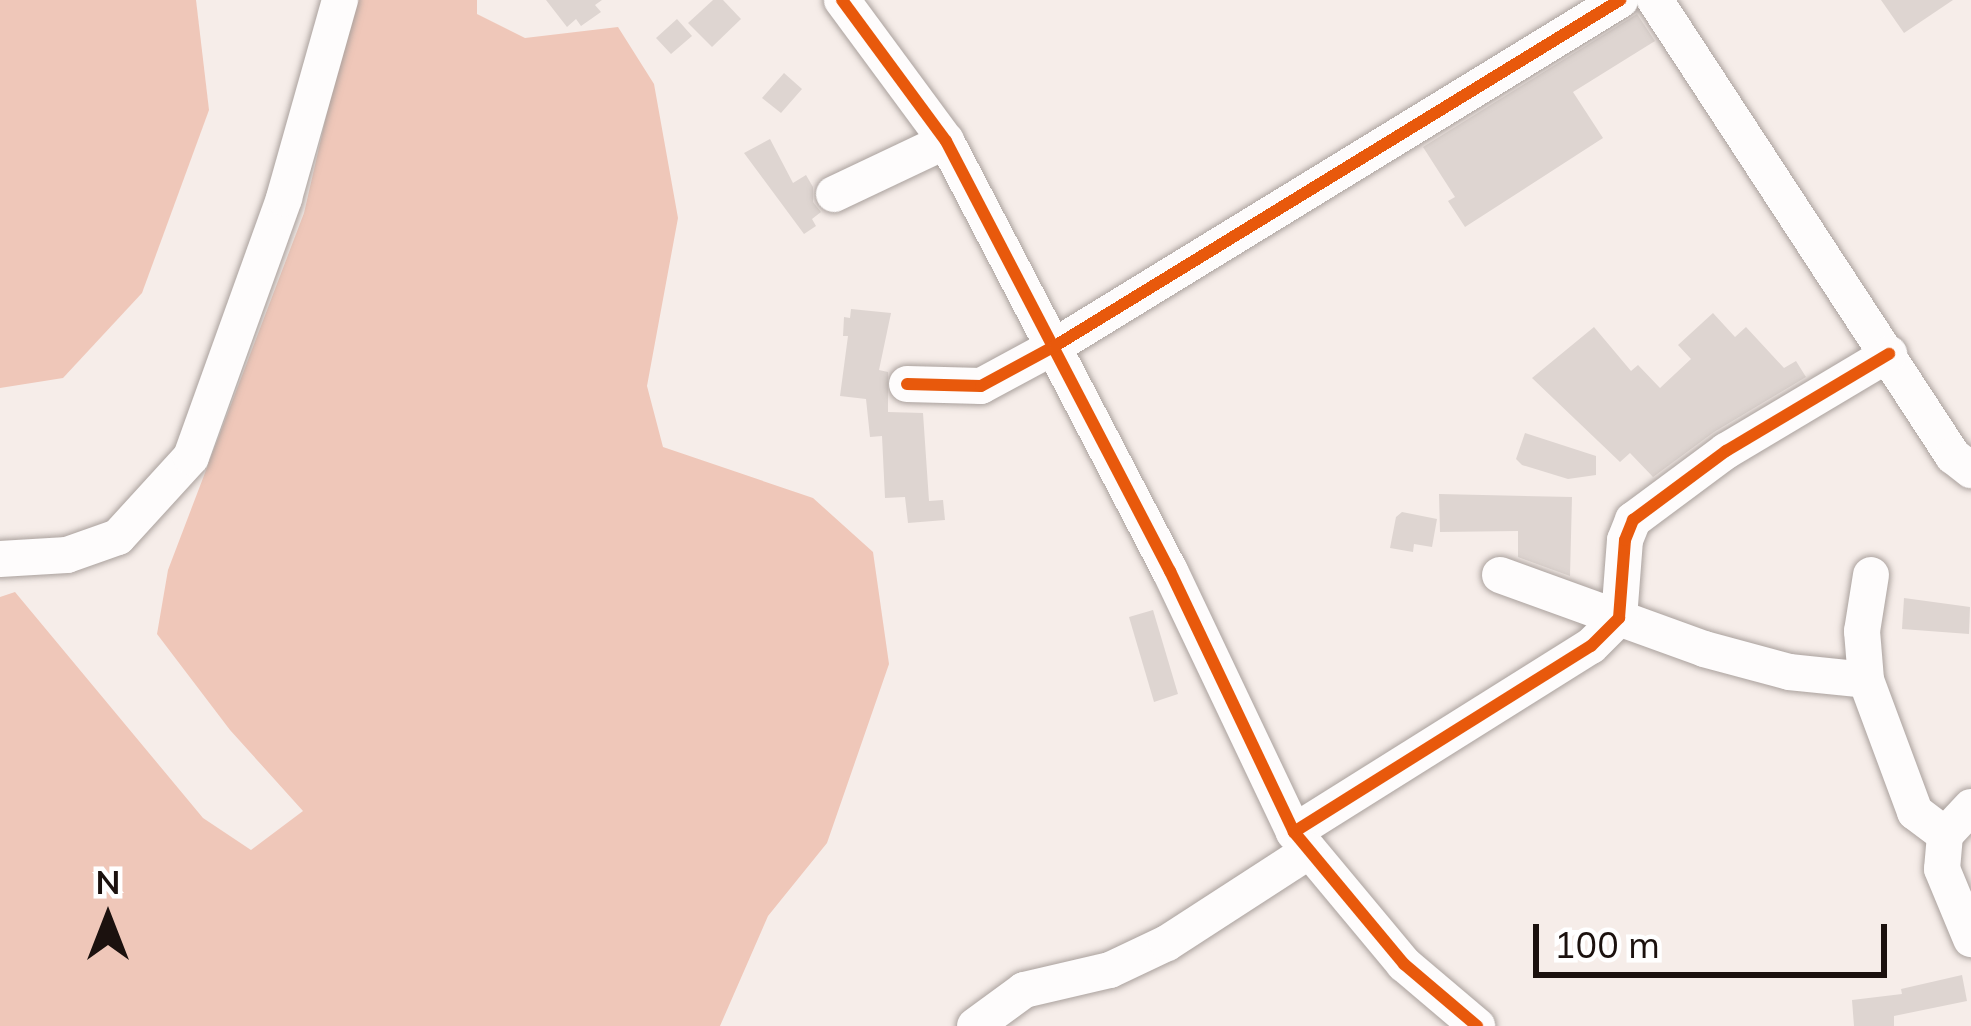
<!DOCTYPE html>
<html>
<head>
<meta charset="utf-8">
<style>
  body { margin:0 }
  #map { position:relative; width:1971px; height:1026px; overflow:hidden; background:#f6ede9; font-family:Mulish,sans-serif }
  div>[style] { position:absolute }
  .forest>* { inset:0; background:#efc7b9 }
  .building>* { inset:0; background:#ded5d1 }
  .roads { filter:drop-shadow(0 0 3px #aaa19d) drop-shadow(0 0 3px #aaa19d) }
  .minor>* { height:36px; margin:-18px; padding:0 18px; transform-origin:18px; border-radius:18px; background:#fefcfc }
  .cycleway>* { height:12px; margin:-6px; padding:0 6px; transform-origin:6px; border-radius:6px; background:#e8590c }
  span { translate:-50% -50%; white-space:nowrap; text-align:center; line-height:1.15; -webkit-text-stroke:9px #fff; paint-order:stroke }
  .north { position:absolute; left:48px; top:858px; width:120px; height:120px; -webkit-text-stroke:9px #fff; paint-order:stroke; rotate:0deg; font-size:33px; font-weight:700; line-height:48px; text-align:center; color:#1b110e }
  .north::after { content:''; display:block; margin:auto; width:42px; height:54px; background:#1b110e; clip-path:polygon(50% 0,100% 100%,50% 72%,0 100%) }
  .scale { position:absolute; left:1533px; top:924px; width:354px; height:54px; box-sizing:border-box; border:6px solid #1b110e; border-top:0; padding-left:15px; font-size:36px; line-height:42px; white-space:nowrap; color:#1b110e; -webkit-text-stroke:9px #fff; paint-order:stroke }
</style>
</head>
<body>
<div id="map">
  <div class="forest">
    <i style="clip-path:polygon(0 0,196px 0,209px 110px,142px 293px,63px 378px,0 388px)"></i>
    <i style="clip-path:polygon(353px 0,477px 0,477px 14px,525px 38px,618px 27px,654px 84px,678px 218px,647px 386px,663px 447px,813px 498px,873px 552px,889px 664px,827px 843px,768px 916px,720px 1026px,0 1026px,0 597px,15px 592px,203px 818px,251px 850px,303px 811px,230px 730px,157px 634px,168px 570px,304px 213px)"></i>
  </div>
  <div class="building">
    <i style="clip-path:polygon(546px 0,602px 0,595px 5px,601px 12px,581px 26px,576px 19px,567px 27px)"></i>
    <i style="clip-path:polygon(713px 0,723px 0,741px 19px,712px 47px,688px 23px)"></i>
    <i style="clip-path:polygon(1881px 0,1953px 0,1904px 33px)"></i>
    <i style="clip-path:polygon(1637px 14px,1655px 41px,1573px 92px,1603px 138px,1465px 227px,1448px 201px,1455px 197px,1423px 147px)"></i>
    <i style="clip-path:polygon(677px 19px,692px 36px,671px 54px,656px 38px)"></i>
    <i style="clip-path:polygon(784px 73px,802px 89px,781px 113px,762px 98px)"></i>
    <i style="clip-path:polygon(770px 139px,793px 183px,806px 175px,813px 187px,813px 202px,821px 212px,812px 219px,816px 226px,804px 234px,744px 153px)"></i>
    <i style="clip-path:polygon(851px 309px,891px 313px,879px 370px,888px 372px,888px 412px,923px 413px,929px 501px,943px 500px,945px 520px,908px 523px,905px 497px,885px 498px,882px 436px,870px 437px,866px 399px,840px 396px,848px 336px,843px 336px,844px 317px,850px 318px)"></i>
    <i style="clip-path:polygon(1713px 313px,1735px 337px,1746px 327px,1784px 368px,1796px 361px,1806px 377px,1714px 432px,1653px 477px,1630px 453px,1620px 462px,1532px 378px,1594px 327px,1631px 371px,1638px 365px,1660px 388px,1691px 359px,1678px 345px)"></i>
    <i style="clip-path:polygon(1525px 433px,1596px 456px,1596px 475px,1568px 479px,1522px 465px,1516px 459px)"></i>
    <i style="clip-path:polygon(1439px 494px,1572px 497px,1570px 576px,1518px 557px,1518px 531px,1440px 532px)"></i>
    <i style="clip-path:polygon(1402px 512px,1437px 519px,1432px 547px,1414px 544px,1413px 552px,1390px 548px,1396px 517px)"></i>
    <i style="clip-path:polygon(1904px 598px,1970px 607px,1969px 634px,1902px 629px)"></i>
    <i style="clip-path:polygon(1153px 610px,1178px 694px,1154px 702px,1129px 617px)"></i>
    <i style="clip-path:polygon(1962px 975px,1967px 1001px,1894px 1016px,1894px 1026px,1854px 1026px,1852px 1000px,1902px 994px,1901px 989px)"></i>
  </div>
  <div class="roads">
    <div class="minor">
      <i style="left:842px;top:0;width:175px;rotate:53.6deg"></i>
      <i style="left:946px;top:141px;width:485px;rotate:62.5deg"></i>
      <i style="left:1170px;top:571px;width:289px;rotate:64.6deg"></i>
      <i style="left:1294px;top:832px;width:172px;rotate:50.2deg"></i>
      <i style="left:1404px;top:964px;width:96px;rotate:40.3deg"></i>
      <i style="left:1655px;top:0;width:545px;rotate:56.84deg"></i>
      <i style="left:1953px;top:456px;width:23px;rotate:38deg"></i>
      <i style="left:834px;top:194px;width:124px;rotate:-25.3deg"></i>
      <i style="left:907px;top:384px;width:74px;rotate:1.5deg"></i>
      <i style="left:981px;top:386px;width:84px;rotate:-28.4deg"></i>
      <i style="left:1055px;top:346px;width:663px;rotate:-31.48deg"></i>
      <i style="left:0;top:559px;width:67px;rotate:-3.4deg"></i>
      <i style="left:67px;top:555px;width:54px;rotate:-19.4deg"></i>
      <i style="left:118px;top:537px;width:108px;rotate:-47.6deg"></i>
      <i style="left:191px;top:457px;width:275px;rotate:-70.2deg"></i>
      <i style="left:284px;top:198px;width:206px;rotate:-74.2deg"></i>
      <i style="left:1500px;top:575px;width:217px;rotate:19.9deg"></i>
      <i style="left:1704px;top:649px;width:88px;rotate:15.1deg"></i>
      <i style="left:1789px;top:672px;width:77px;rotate:5.9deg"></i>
      <i style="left:1871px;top:575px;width:57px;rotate:99.1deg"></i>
      <i style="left:1862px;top:631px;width:49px;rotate:85.3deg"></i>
      <i style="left:1866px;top:680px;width:141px;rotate:69.6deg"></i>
      <i style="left:1915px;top:812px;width:38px;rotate:37deg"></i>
      <i style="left:1971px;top:807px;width:38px;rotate:133deg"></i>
      <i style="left:1945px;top:835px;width:34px;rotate:95deg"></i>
      <i style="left:1942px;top:869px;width:76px;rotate:67.5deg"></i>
      <i style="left:1294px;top:832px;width:350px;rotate:-32.1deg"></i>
      <i style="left:1591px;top:646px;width:40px;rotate:-45deg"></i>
      <i style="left:1619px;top:618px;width:78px;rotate:-85.6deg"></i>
      <i style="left:1625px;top:540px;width:22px;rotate:-68deg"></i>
      <i style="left:1633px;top:520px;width:116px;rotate:-36.6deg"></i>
      <i style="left:1726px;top:451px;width:190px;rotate:-30.8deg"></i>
      <i style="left:975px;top:1026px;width:61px;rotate:-36.3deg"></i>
      <i style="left:1024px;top:990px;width:88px;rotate:-13.1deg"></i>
      <i style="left:1110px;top:970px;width:63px;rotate:-25.3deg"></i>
      <i style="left:1167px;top:943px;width:169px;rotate:-32.9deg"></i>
    </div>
  </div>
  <div class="cycleway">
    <i style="left:842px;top:0;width:175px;rotate:53.6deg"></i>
    <i style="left:946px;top:141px;width:485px;rotate:62.5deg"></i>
    <i style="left:1170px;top:571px;width:289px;rotate:64.6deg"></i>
    <i style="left:1294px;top:832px;width:172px;rotate:50.2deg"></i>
    <i style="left:1404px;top:964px;width:96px;rotate:40.3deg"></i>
    <i style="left:907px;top:384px;width:74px;rotate:1.5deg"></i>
    <i style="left:981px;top:386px;width:84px;rotate:-28.4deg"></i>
    <i style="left:1055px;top:346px;width:663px;rotate:-31.48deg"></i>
    <i style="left:1294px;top:832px;width:350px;rotate:-32.1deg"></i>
    <i style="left:1591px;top:646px;width:40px;rotate:-45deg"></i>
    <i style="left:1619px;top:618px;width:78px;rotate:-85.6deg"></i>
    <i style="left:1625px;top:540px;width:22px;rotate:-68deg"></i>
    <i style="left:1633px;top:520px;width:116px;rotate:-36.6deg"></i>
    <i style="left:1726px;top:451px;width:190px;rotate:-30.8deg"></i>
  </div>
  <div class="north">N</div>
  <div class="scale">100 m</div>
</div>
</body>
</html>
